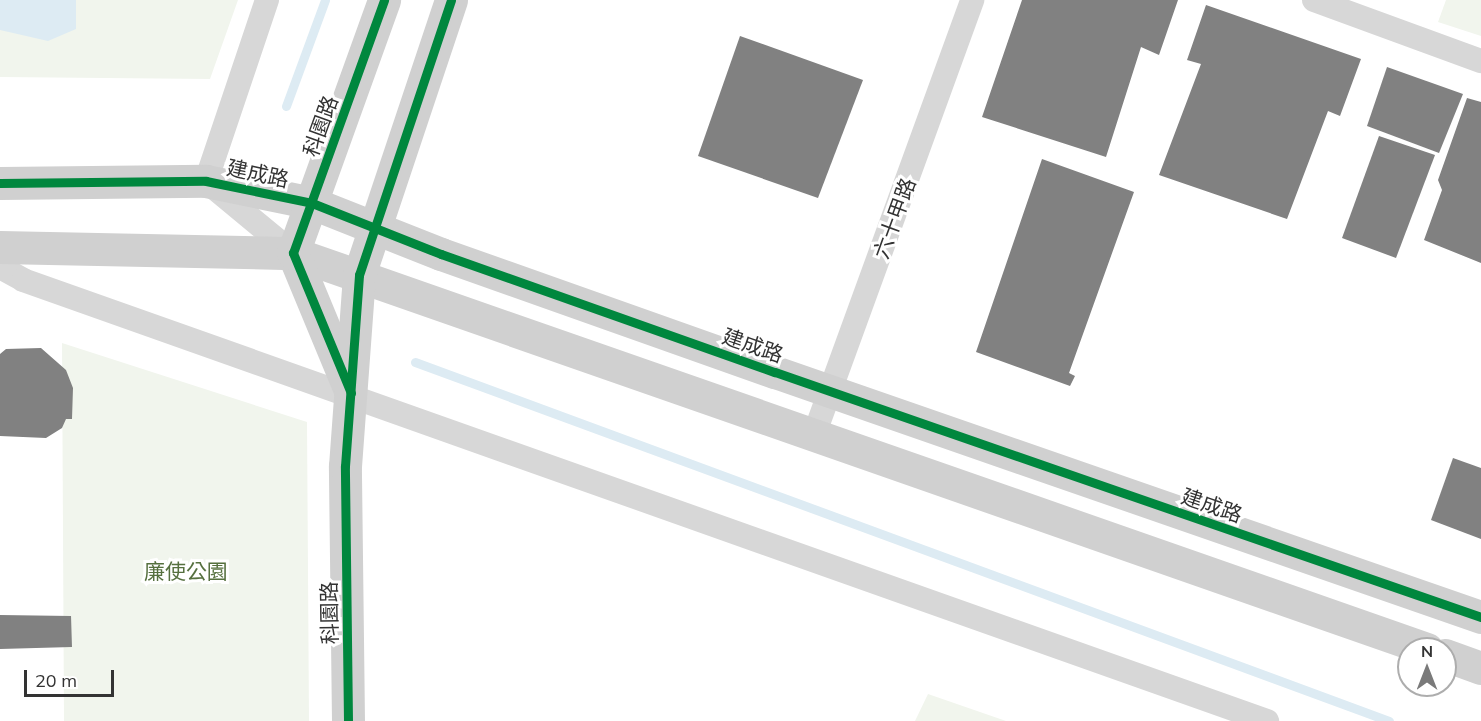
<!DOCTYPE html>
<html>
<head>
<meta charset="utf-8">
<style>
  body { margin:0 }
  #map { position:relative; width:1481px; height:721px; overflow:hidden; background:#fff; font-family:Mulish,"Noto Sans TC",sans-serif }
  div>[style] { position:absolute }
  .green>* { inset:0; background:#f1f5ed }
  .water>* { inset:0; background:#ddebf3 }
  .stream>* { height:9px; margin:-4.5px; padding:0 4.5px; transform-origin:4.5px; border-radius:4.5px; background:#ddebf3 }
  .building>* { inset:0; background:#818181 }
  .street>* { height:24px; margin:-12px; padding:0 12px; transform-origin:12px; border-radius:12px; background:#d7d7d7 }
  .secondary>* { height:33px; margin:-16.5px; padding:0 16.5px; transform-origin:16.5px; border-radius:16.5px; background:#d0d0d0 }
  .cycleway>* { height:9px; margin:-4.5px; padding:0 4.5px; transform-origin:4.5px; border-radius:4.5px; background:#00873e }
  span { translate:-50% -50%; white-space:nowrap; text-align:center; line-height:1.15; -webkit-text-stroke:6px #fff; paint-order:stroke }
  .street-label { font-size:21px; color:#333 }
  .park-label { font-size:21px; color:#56703f }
  .north { position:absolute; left:1397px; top:637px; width:60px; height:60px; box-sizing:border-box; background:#fff; border:2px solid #adadad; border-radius:50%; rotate:0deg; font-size:16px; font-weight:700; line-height:24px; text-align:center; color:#333 }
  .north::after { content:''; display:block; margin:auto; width:21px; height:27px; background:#7a7a7a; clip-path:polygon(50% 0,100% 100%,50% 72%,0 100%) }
  .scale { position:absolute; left:24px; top:670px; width:90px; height:27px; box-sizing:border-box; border:3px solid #333; border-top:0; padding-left:8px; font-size:18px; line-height:21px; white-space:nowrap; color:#333; -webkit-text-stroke:4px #fff; paint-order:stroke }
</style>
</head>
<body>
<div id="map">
  <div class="green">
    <i style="clip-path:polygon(0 0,238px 0,210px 79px,0 77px)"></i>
    <i style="clip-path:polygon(1446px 0,1481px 0,1481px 36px,1438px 22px)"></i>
    <i style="clip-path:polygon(62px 343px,307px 422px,309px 721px,64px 721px)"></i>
    <i style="clip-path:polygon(928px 694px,1006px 721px,915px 721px)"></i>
  </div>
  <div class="water">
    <i style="clip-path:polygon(0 0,76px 0,76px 29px,48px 41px,0 30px)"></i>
  </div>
  <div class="stream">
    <i style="left:286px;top:106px;width:113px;rotate:-69.8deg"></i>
    <i style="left:415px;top:362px;width:1038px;rotate:20.23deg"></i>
  </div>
  <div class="building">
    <i style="clip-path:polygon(1022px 0,1178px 0,1159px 55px,1141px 47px,1106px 157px,982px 117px)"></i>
    <i style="clip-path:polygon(1206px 5px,1361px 59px,1340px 116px,1328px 111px,1287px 219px,1159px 175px,1201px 64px,1187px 60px)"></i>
    <i style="clip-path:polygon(740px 36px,863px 80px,818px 198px,698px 156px)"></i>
    <i style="clip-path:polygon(1387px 67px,1463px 94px,1439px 153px,1367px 126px)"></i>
    <i style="clip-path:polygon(1467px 98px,1481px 102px,1481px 263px,1424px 240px,1442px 190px,1438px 180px)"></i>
    <i style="clip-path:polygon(1379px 136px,1435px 155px,1396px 258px,1342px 238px)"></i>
    <i style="clip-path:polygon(1042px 159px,1134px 192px,1069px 373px,1075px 376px,1070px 386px,976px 352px)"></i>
    <i style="clip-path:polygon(41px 348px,66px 370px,73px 388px,72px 419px,66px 419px,62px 428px,46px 438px,0 436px,0 354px,6px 349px)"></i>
    <i style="clip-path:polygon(1453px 458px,1481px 468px,1481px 539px,1431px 520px)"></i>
    <i style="clip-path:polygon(0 615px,71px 616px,72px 647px,0 649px)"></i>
  </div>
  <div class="street">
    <i style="left:267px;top:0;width:191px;rotate:108.6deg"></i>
    <i style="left:206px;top:181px;width:113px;rotate:39.6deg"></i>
    <i style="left:1314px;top:0;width:178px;rotate:20.1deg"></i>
    <i style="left:0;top:267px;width:26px;rotate:29deg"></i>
    <i style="left:23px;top:280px;width:1320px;rotate:19.52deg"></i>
    <i style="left:814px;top:435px;width:463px;rotate:-70deg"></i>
  </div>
  <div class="secondary">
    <i style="left:0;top:183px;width:206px;rotate:-0.6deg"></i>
    <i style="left:206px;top:181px;width:108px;rotate:11.7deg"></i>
    <i style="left:312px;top:203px;width:139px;rotate:21.6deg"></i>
    <i style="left:441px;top:254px;width:354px;rotate:19.5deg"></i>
    <i style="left:775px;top:372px;width:747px;rotate:19.14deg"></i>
    <i style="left:0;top:247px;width:293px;rotate:1.2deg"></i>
    <i style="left:293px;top:253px;width:1201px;rotate:19.25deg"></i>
    <i style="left:349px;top:388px;width:146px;rotate:-112.5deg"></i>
    <i style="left:293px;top:253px;width:269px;rotate:-70.2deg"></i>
    <i style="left:1445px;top:655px;width:38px;rotate:20deg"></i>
    <i style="left:348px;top:721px;width:255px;rotate:-90.7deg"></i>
    <i style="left:345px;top:466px;width:192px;rotate:-85.8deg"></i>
    <i style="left:359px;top:275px;width:290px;rotate:-71.5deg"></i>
  </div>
  <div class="cycleway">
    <i style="left:0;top:183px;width:206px;rotate:-0.6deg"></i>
    <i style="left:206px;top:181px;width:108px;rotate:11.7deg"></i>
    <i style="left:312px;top:203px;width:139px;rotate:21.6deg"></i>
    <i style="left:441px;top:254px;width:354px;rotate:19.5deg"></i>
    <i style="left:775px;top:372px;width:747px;rotate:19.14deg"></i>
    <i style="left:351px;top:393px;width:152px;rotate:-112.5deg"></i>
    <i style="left:293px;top:253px;width:269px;rotate:-70.2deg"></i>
    <i style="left:348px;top:721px;width:255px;rotate:-90.7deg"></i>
    <i style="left:345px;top:466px;width:192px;rotate:-85.8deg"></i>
    <i style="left:359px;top:275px;width:290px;rotate:-71.5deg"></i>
  </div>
  <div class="street-label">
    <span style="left:320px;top:126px;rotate:-70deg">科園路</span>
    <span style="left:258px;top:173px;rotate:12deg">建成路</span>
    <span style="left:894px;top:218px;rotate:-70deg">六十甲路</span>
    <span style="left:753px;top:345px;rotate:19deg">建成路</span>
    <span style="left:1212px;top:505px;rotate:19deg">建成路</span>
    <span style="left:329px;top:613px;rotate:-91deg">科園路</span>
  </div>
  <div class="park-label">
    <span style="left:186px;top:571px">廉使公園</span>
  </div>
  <div class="north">N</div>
  <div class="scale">20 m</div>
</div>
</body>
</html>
